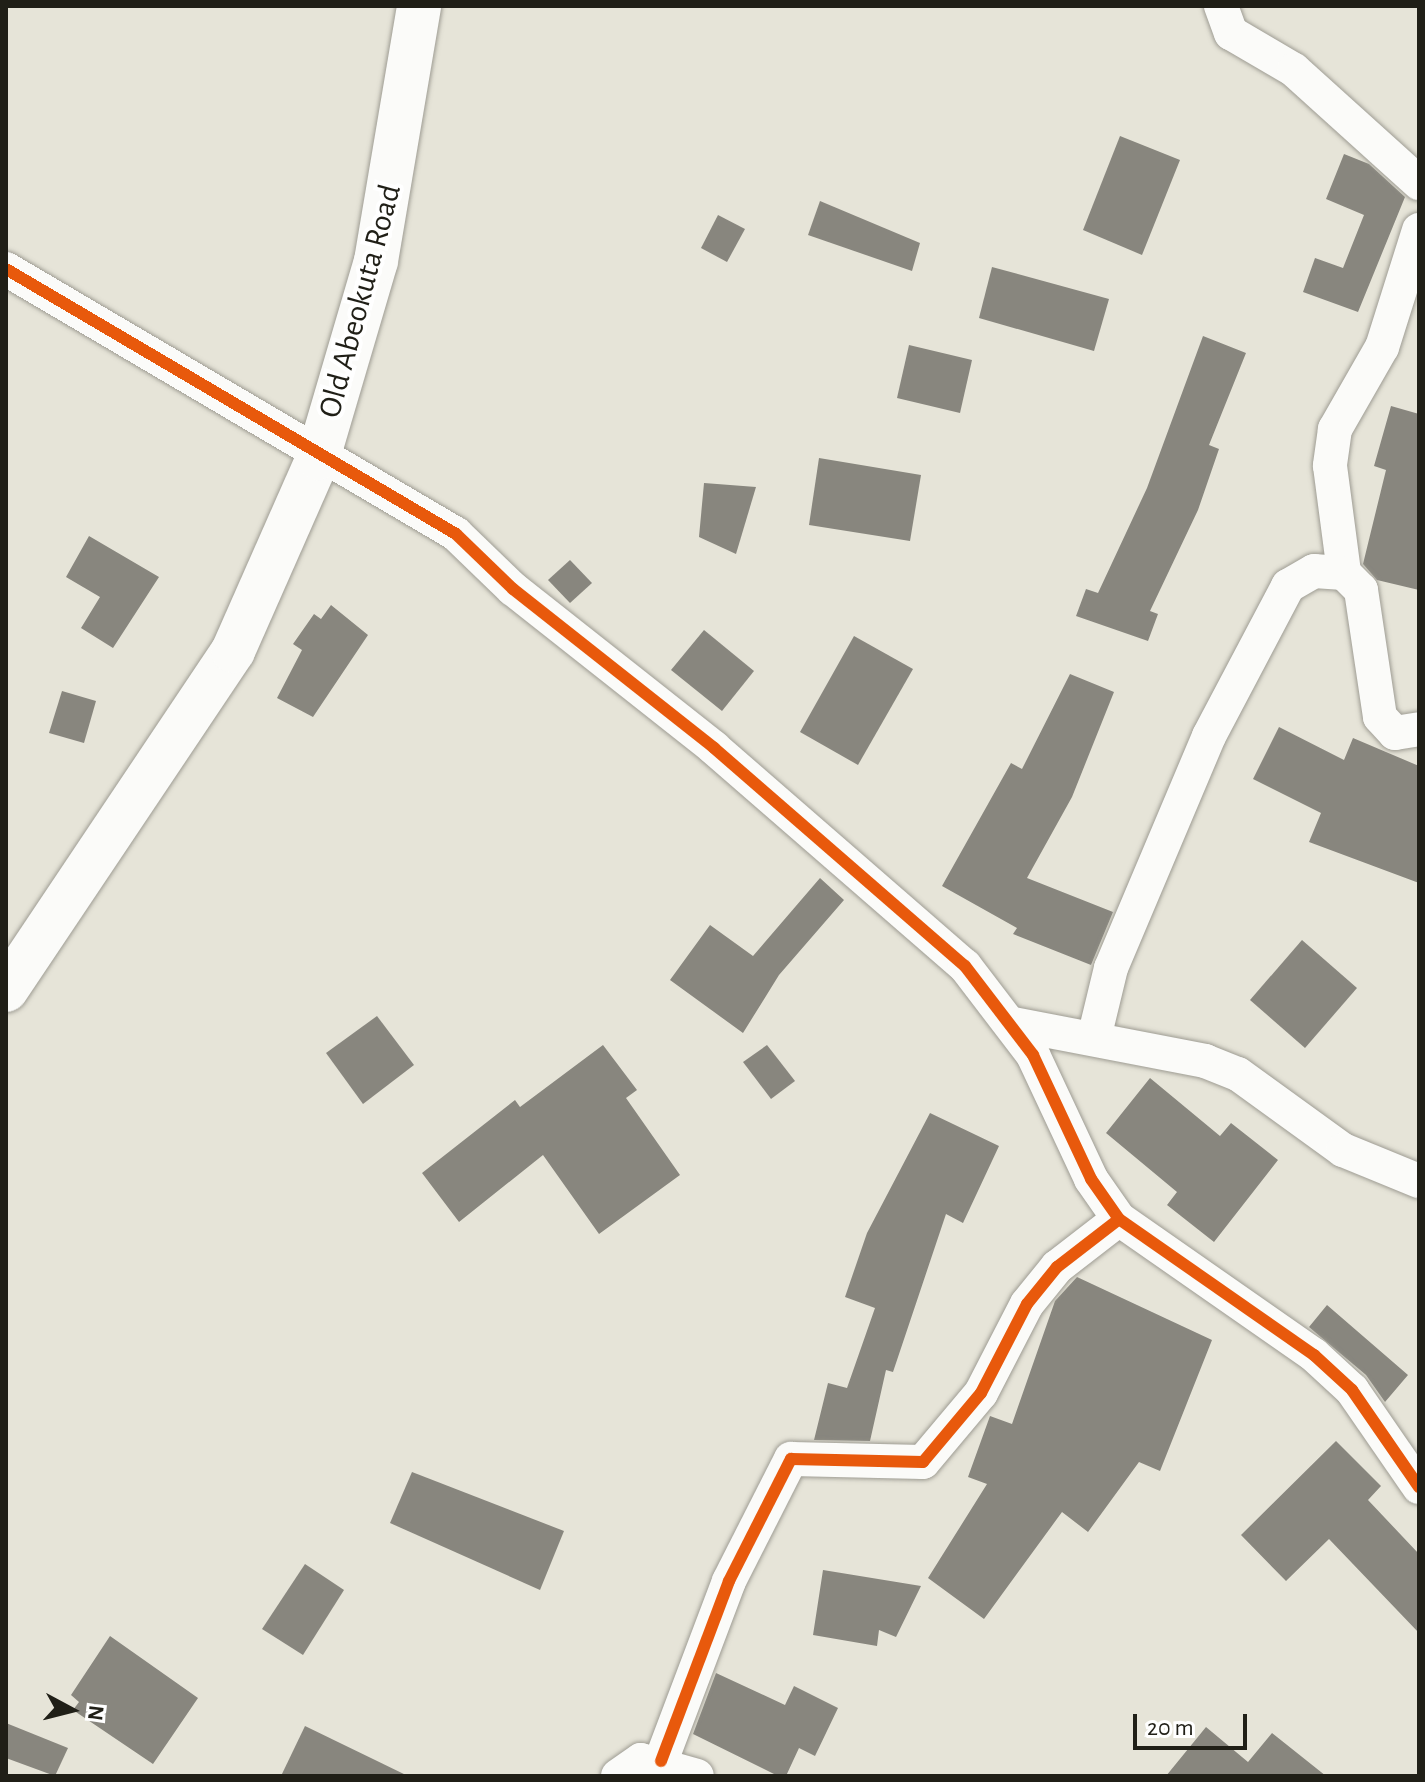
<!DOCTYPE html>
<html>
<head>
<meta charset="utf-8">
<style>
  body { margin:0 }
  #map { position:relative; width:1425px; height:1782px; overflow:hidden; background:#e6e4d8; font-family:"Alegreya Sans",sans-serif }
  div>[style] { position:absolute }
  .building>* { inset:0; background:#88867e }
  .roads { filter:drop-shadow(0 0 2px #9e9c93) drop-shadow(0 0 2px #9e9c93) }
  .minor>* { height:34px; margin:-17px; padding:0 17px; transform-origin:17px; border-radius:17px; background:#fbfbf9 }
  .trunk>* { height:44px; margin:-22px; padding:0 22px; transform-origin:22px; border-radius:22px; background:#fbfbf9 }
  .cycleway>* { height:12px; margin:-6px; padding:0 6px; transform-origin:6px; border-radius:6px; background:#e8590c }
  span { translate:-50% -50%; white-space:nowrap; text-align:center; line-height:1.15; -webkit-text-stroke:8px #fff; paint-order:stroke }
  .street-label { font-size:32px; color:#201f17 }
  .frame { position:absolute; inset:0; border:8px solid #201f17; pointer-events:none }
  .north { position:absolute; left:32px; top:1670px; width:80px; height:80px; -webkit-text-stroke:6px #fff; paint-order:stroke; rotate:97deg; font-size:22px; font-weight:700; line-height:32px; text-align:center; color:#201f17 }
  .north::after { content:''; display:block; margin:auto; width:28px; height:36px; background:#201f17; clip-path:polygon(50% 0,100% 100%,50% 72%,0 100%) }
  .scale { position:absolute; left:1133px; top:1714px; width:114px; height:36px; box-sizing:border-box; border:4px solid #201f17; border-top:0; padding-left:10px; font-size:24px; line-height:28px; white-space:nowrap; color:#201f17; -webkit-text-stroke:6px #fff; paint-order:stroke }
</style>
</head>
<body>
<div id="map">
  <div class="building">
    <i style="clip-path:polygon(1120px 136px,1180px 160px,1142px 255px,1083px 230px)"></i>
    <i style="clip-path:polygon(1344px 154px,1369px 164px,1405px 197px,1358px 312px,1303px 292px,1315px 258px,1343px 268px,1364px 215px,1326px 199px)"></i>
    <i style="clip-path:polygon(820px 201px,920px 243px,912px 271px,808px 235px)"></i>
    <i style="clip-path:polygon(718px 215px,745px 229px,727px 262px,701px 248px)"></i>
    <i style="clip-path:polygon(992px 267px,1109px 299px,1094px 351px,979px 318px)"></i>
    <i style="clip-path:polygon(1203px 336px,1246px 353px,1209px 445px,1219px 449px,1198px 510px,1150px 611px,1158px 614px,1148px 641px,1076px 616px,1086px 589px,1098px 593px,1147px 488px)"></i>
    <i style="clip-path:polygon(909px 345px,972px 360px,960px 413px,897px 398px)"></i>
    <i style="clip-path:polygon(1391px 406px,1419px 414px,1419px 590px,1377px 580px,1363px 564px,1386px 470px,1374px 466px)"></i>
    <i style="clip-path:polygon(819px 458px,921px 475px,910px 541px,809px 525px)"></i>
    <i style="clip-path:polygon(704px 483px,756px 487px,736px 554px,699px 537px)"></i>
    <i style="clip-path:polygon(89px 536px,159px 577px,113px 648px,81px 628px,100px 597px,66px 577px)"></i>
    <i style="clip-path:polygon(570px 560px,592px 583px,570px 603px,548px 580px)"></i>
    <i style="clip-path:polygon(331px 605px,368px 635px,313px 717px,277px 698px,302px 650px,293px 644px,314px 614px,321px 619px)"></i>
    <i style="clip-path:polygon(704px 630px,754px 671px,722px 711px,671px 670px)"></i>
    <i style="clip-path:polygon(854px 636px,913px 669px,858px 765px,800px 732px)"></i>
    <i style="clip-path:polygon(1070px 674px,1114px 692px,1072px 797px,1027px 878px,1113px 912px,1091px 965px,1013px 934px,1017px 928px,942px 886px,1011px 763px,1022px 769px)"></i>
    <i style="clip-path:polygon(62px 691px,96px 701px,84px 743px,49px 733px)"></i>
    <i style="clip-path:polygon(1279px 727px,1344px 760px,1353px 738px,1419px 766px,1419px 883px,1309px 842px,1321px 813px,1253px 779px)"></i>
    <i style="clip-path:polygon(820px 878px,844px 900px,779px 975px,743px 1033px,670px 980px,710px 925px,753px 956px)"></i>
    <i style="clip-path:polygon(1302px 940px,1357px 988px,1305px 1048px,1250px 1000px)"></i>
    <i style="clip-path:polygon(377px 1016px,414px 1065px,363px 1104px,326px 1053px)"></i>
    <i style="clip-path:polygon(603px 1045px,637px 1090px,626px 1098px,680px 1175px,599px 1234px,543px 1155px,459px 1222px,422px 1173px,515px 1100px,520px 1107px)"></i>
    <i style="clip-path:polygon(767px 1045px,795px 1081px,771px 1099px,743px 1062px)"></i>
    <i style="clip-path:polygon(1150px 1078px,1220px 1136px,1231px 1123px,1278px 1160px,1214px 1242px,1167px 1205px,1177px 1192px,1106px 1133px)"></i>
    <i style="clip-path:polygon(930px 1113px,999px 1146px,963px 1223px,946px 1214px,893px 1372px,886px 1370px,870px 1441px,814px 1440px,828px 1383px,847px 1388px,875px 1308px,845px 1297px,867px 1233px)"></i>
    <i style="clip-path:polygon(1077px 1277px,1212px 1340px,1160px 1471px,1139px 1462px,1088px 1532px,1062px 1512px,984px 1619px,928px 1578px,987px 1484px,968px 1477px,990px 1416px,1012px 1424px,1055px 1301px)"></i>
    <i style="clip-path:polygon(1327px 1305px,1408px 1375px,1385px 1402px,1366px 1375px,1309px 1327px)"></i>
    <i style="clip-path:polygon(1336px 1441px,1381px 1486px,1368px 1500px,1419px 1554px,1419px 1633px,1329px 1539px,1286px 1581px,1241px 1535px)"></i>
    <i style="clip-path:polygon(412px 1472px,564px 1531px,540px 1590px,390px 1523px)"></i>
    <i style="clip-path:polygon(305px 1564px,344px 1590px,303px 1655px,262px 1629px)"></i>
    <i style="clip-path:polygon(823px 1570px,921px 1586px,896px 1637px,879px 1630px,877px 1646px,813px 1635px)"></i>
    <i style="clip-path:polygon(110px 1636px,198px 1698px,153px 1764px,73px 1710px,79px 1702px,71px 1695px)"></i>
    <i style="clip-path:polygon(716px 1673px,785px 1705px,794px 1686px,838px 1708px,815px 1756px,799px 1748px,786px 1776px,778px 1776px,693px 1734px)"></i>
    <i style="clip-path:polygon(6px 1723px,68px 1748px,55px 1776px,6px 1758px)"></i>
    <i style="clip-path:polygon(305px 1726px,408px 1776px,281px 1776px)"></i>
    <i style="clip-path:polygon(1206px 1727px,1248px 1762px,1272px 1733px,1326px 1776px,1166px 1776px)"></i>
  </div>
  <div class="roads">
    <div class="minor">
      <i style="left:1221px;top:6px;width:29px;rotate:70deg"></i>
      <i style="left:1231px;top:33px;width:73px;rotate:30.4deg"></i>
      <i style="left:1294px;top:70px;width:169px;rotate:42.1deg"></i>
      <i style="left:1419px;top:230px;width:123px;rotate:107.5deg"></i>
      <i style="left:1382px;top:347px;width:95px;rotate:119.8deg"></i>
      <i style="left:1335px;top:429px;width:37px;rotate:98deg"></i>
      <i style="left:1330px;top:466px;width:108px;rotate:82.5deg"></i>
      <i style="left:1344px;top:573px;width:24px;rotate:45deg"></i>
      <i style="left:1361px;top:590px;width:128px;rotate:81.5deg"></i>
      <i style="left:1380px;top:717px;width:22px;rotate:47deg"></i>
      <i style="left:1395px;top:733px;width:24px;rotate:-9deg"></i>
      <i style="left:6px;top:269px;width:522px;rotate:30.49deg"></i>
      <i style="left:456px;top:534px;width:79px;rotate:44deg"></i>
      <i style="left:513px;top:589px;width:256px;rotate:38.3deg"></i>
      <i style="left:714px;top:748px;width:332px;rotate:41deg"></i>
      <i style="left:965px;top:966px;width:112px;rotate:52.6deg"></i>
      <i style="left:1033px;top:1055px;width:137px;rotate:64.9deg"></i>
      <i style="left:1091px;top:1179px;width:49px;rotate:55deg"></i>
      <i style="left:1119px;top:1219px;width:238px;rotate:34.9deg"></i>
      <i style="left:1314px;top:1355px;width:52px;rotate:42.6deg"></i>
      <i style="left:1352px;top:1390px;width:118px;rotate:55.4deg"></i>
      <i style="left:1013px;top:1024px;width:196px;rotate:10.9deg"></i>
      <i style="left:1205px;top:1061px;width:35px;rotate:22deg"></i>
      <i style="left:1238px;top:1074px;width:130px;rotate:35.9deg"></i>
      <i style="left:1343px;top:1150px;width:82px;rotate:22.2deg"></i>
      <i style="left:1095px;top:1034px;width:68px;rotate:-76.4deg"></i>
      <i style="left:1111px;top:968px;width:252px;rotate:-67.1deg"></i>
      <i style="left:1209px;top:736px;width:170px;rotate:-62.2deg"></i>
      <i style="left:1288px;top:586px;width:30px;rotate:-30deg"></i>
      <i style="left:1314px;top:571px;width:30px;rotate:4deg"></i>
      <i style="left:661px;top:1761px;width:192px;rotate:-69.3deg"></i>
      <i style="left:729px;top:1581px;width:137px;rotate:-63.1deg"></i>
      <i style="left:791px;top:1459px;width:132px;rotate:1.3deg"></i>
      <i style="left:923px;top:1462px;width:90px;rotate:-50deg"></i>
      <i style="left:981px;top:1393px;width:100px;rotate:-62.7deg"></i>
      <i style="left:1027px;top:1304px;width:48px;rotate:-51deg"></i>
      <i style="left:1057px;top:1267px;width:78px;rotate:-37.7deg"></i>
      <i style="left:618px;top:1776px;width:28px;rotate:-35deg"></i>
      <i style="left:641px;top:1760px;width:58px;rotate:15.9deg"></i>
    </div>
    <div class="trunk">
      <i style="left:6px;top:990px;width:408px;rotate:-56.2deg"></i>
      <i style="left:233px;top:651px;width:211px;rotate:-66.2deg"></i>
      <i style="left:318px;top:458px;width:205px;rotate:-73.6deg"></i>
      <i style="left:376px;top:261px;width:259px;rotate:-80.4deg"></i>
    </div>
  </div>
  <div class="cycleway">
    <i style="left:6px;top:269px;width:522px;rotate:30.49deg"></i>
    <i style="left:456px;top:534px;width:79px;rotate:44deg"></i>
    <i style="left:513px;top:589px;width:256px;rotate:38.3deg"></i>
    <i style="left:714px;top:748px;width:332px;rotate:41deg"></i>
    <i style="left:965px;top:966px;width:112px;rotate:52.6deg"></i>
    <i style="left:1033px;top:1055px;width:137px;rotate:64.9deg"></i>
    <i style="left:1091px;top:1179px;width:49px;rotate:55deg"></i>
    <i style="left:1119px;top:1219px;width:238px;rotate:34.9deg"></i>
    <i style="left:1314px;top:1355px;width:52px;rotate:42.6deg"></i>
    <i style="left:1352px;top:1390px;width:118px;rotate:55.4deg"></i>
    <i style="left:661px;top:1761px;width:192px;rotate:-69.3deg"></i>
    <i style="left:729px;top:1581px;width:137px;rotate:-63.1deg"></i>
    <i style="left:791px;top:1459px;width:132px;rotate:1.3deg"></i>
    <i style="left:923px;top:1462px;width:90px;rotate:-50deg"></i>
    <i style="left:981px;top:1393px;width:100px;rotate:-62.7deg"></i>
    <i style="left:1027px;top:1304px;width:48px;rotate:-51deg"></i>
    <i style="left:1057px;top:1267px;width:78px;rotate:-37.7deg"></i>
  </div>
  <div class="street-label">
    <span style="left:360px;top:301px;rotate:-75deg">Old Abeokuta Road</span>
  </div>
  <div class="frame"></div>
  <div class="north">N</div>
  <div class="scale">20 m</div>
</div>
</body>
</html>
